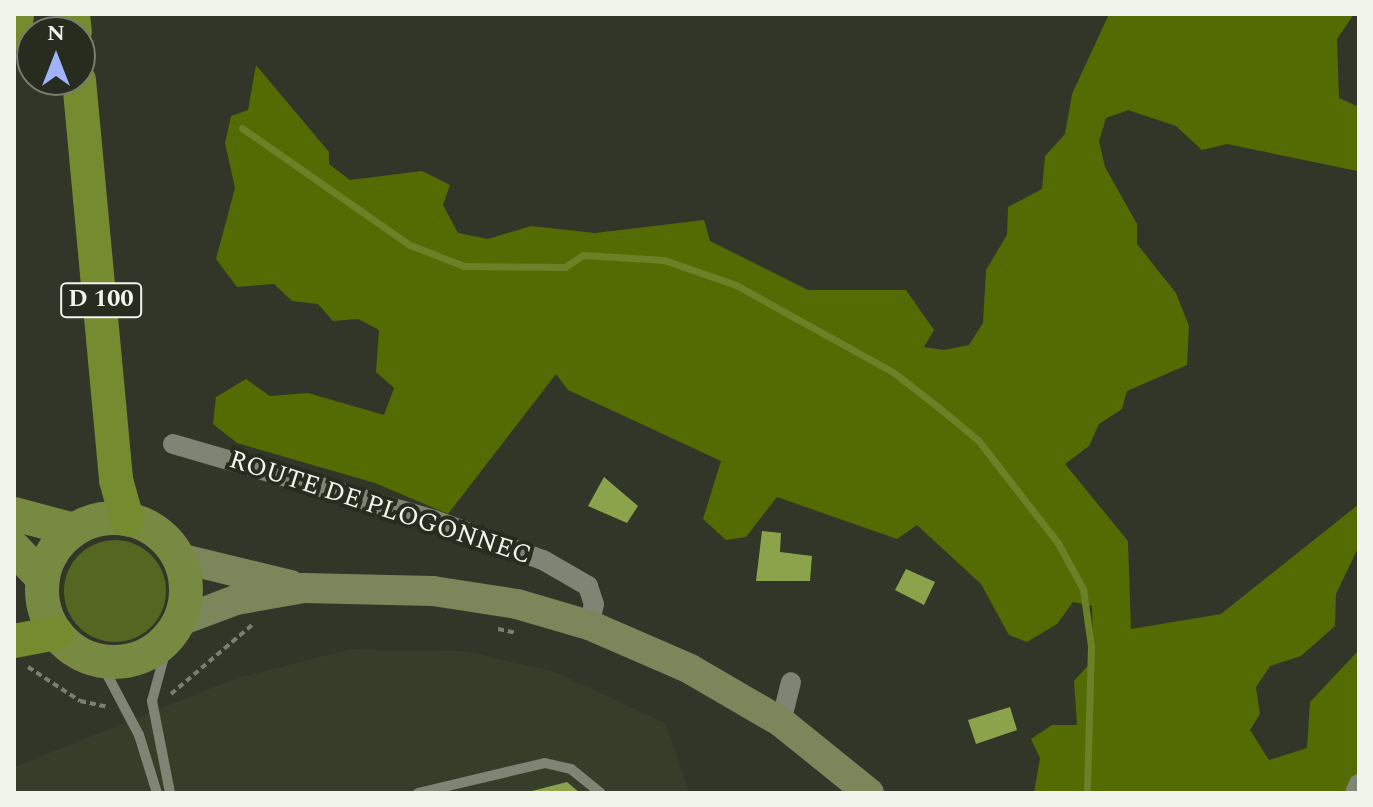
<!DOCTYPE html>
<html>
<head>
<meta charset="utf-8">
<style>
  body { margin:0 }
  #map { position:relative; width:1373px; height:807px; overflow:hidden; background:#323629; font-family:Spectral,serif }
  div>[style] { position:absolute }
  .built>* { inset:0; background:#363d29 }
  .green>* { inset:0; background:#54661f }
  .round { border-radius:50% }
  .forest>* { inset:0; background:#546a02 }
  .stream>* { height:7px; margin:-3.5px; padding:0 3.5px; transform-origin:3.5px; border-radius:3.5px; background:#6a8127 }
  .building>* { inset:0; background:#8ba44c }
  .path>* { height:4px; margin-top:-2px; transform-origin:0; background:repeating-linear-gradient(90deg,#7b7e73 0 6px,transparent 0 10px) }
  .service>* { height:10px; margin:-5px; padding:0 5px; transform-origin:5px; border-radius:5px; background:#7f8475 }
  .minor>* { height:20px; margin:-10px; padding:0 10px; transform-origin:10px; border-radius:10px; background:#7f8475 }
  .secondary>* { height:30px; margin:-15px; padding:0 15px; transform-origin:15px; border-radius:15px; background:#7b875b }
  .primary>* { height:34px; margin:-17px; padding:0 17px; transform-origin:17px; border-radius:17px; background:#788941 }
  .primary>.ring { margin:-17px; padding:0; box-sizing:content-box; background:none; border:34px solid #788941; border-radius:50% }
  .trunk>* { height:34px; margin:-17px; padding:0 17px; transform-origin:17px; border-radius:17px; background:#768b30 }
  span { translate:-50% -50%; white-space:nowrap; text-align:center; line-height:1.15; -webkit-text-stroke:8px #282c1f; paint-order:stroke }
  .shield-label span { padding:2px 6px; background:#282c1f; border:2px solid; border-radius:6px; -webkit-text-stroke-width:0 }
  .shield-label { font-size:24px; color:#f1f4eb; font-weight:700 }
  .street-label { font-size:26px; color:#f1f4eb }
  .frame { position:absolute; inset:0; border:16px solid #f1f4eb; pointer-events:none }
  .north { position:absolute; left:16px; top:16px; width:80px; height:80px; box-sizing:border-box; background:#282c1f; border:2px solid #787c71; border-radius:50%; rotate:0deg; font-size:22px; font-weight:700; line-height:32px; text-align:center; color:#f1f4eb }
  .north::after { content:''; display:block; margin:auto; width:28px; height:36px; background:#a0b3fd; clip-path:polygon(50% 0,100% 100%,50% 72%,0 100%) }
</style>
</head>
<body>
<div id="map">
  <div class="built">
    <i style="clip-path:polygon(351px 649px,464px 651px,553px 671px,665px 723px,690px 793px,14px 793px,14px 767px,234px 679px)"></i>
  </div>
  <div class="green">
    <i class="round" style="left:64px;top:540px;width:102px;height:102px"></i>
  </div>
  <div class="forest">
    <i style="clip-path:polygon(1109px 14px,1354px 14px,1337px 39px,1339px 98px,1359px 107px,1357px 171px,1227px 144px,1202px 150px,1176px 126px,1128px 110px,1106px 118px,1099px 141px,1105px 167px,1137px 224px,1137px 244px,1176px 293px,1189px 326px,1187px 365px,1127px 391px,1122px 409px,1099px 424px,1089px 446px,1065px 464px,1128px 541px,1131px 629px,1221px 614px,1359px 504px,1359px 546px,1336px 594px,1335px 626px,1301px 656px,1270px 666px,1256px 687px,1260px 714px,1250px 730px,1269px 760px,1307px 748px,1310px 702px,1359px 650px,1359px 793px,1034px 793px,1040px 758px,1031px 739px,1052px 725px,1077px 725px,1074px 681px,1093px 660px,1092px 606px,1073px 602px,1057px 624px,1027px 642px,1009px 635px,981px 584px,917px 525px,897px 539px,777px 497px,746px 537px,726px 540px,703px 519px,721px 461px,568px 390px,556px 374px,448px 514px,375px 483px,237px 443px,213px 424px,216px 397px,246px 379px,270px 396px,308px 393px,384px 415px,394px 388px,376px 372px,379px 330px,358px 319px,333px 321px,318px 304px,292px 301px,274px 284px,237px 287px,216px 259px,235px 188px,225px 143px,231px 116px,248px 110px,256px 65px,329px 152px,329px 164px,350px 180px,422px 171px,450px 185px,443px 205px,458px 233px,488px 239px,531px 226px,595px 233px,704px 220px,710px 241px,808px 290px,906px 290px,934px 330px,924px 347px,944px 350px,969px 345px,983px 323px,986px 270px,1007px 235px,1008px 207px,1042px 189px,1045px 156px,1065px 134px,1072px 94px)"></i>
  </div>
  <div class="stream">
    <i style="left:242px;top:128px;width:205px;rotate:34.9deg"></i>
    <i style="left:410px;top:245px;width:58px;rotate:21.3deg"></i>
    <i style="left:464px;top:266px;width:101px;rotate:0.6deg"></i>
    <i style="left:565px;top:267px;width:22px;rotate:-34deg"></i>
    <i style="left:583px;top:255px;width:81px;rotate:3.5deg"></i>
    <i style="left:664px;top:260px;width:76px;rotate:19.1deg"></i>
    <i style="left:736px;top:285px;width:179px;rotate:29deg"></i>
    <i style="left:893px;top:372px;width:57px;rotate:37.9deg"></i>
    <i style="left:938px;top:407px;width:52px;rotate:39.5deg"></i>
    <i style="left:978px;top:440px;width:130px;rotate:52.2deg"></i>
    <i style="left:1058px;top:543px;width:52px;rotate:61.5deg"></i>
    <i style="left:1083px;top:589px;width:58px;rotate:82deg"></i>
    <i style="left:1091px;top:646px;width:147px;rotate:91.6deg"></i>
  </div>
  <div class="building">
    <i style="clip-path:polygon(604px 477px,638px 506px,627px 523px,588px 506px)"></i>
    <i style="clip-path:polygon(762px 531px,781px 533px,780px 552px,812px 556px,810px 581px,756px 581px)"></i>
    <i style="clip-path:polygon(906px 569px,935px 582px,924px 605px,895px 590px)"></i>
    <i style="clip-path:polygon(1010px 707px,1017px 730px,976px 744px,968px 720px)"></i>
    <i style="clip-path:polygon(567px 782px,580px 793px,528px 793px,528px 792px)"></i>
  </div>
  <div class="path">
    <i style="left:498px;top:629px;width:19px;rotate:12deg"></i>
    <i style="left:28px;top:667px;width:62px;rotate:33.2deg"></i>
    <i style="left:80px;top:701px;width:29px;rotate:12deg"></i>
    <i style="left:171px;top:694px;width:106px;rotate:-40.4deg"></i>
  </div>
  <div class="service">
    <i style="left:169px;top:638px;width:65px;rotate:105.1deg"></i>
    <i style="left:152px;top:701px;width:94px;rotate:78.9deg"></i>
    <i style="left:100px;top:661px;width:84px;rotate:62.2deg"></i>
    <i style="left:139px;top:735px;width:61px;rotate:72.8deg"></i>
    <i style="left:418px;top:793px;width:130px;rotate:-13.3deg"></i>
    <i style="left:545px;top:763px;width:27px;rotate:13deg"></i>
    <i style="left:571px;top:769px;width:38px;rotate:39deg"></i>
  </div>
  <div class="minor">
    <i style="left:173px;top:444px;width:272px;rotate:16.2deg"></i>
    <i style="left:434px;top:520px;width:116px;rotate:20.2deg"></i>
    <i style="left:543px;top:560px;width:52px;rotate:30deg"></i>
    <i style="left:588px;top:586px;width:19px;rotate:72deg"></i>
    <i style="left:594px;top:604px;width:22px;rotate:103deg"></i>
    <i style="left:781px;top:722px;width:41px;rotate:-76deg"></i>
    <i style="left:1355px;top:793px;width:10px;rotate:-66deg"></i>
  </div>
  <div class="secondary">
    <i style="left:179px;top:558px;width:115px;rotate:13.6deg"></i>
    <i style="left:180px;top:621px;width:60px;rotate:-20.6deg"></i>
    <i style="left:236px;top:600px;width:69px;rotate:-10deg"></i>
    <i style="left:304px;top:588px;width:129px;rotate:1.3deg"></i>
    <i style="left:433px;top:591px;width:85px;rotate:8.8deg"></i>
    <i style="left:517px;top:604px;width:75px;rotate:16.3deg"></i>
    <i style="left:589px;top:625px;width:110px;rotate:23.5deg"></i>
    <i style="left:690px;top:669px;width:105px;rotate:30.2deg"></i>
    <i style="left:781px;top:722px;width:113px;rotate:38.9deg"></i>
  </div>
  <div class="primary">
    <i style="left:14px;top:514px;width:62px;rotate:14.9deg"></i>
    <i class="ring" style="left:42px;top:518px;width:110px;height:110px"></i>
    <i style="left:14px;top:548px;width:42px;rotate:46.9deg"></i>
  </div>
  <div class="trunk">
    <i style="left:73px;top:14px;width:18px;rotate:84deg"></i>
    <i style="left:14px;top:34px;width:20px;rotate:-81deg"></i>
    <i style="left:79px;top:80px;width:402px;rotate:84.7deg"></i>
    <i style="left:116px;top:480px;width:41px;rotate:74.2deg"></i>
    <i style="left:14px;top:641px;width:43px;rotate:-10.8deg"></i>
  </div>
  <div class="shield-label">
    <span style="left:101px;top:300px">D 100</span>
  </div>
  <div class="street-label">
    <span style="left:380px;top:508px;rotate:18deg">ROUTE DE PLOGONNEC</span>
  </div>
  <div class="frame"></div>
  <div class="north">N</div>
</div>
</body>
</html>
